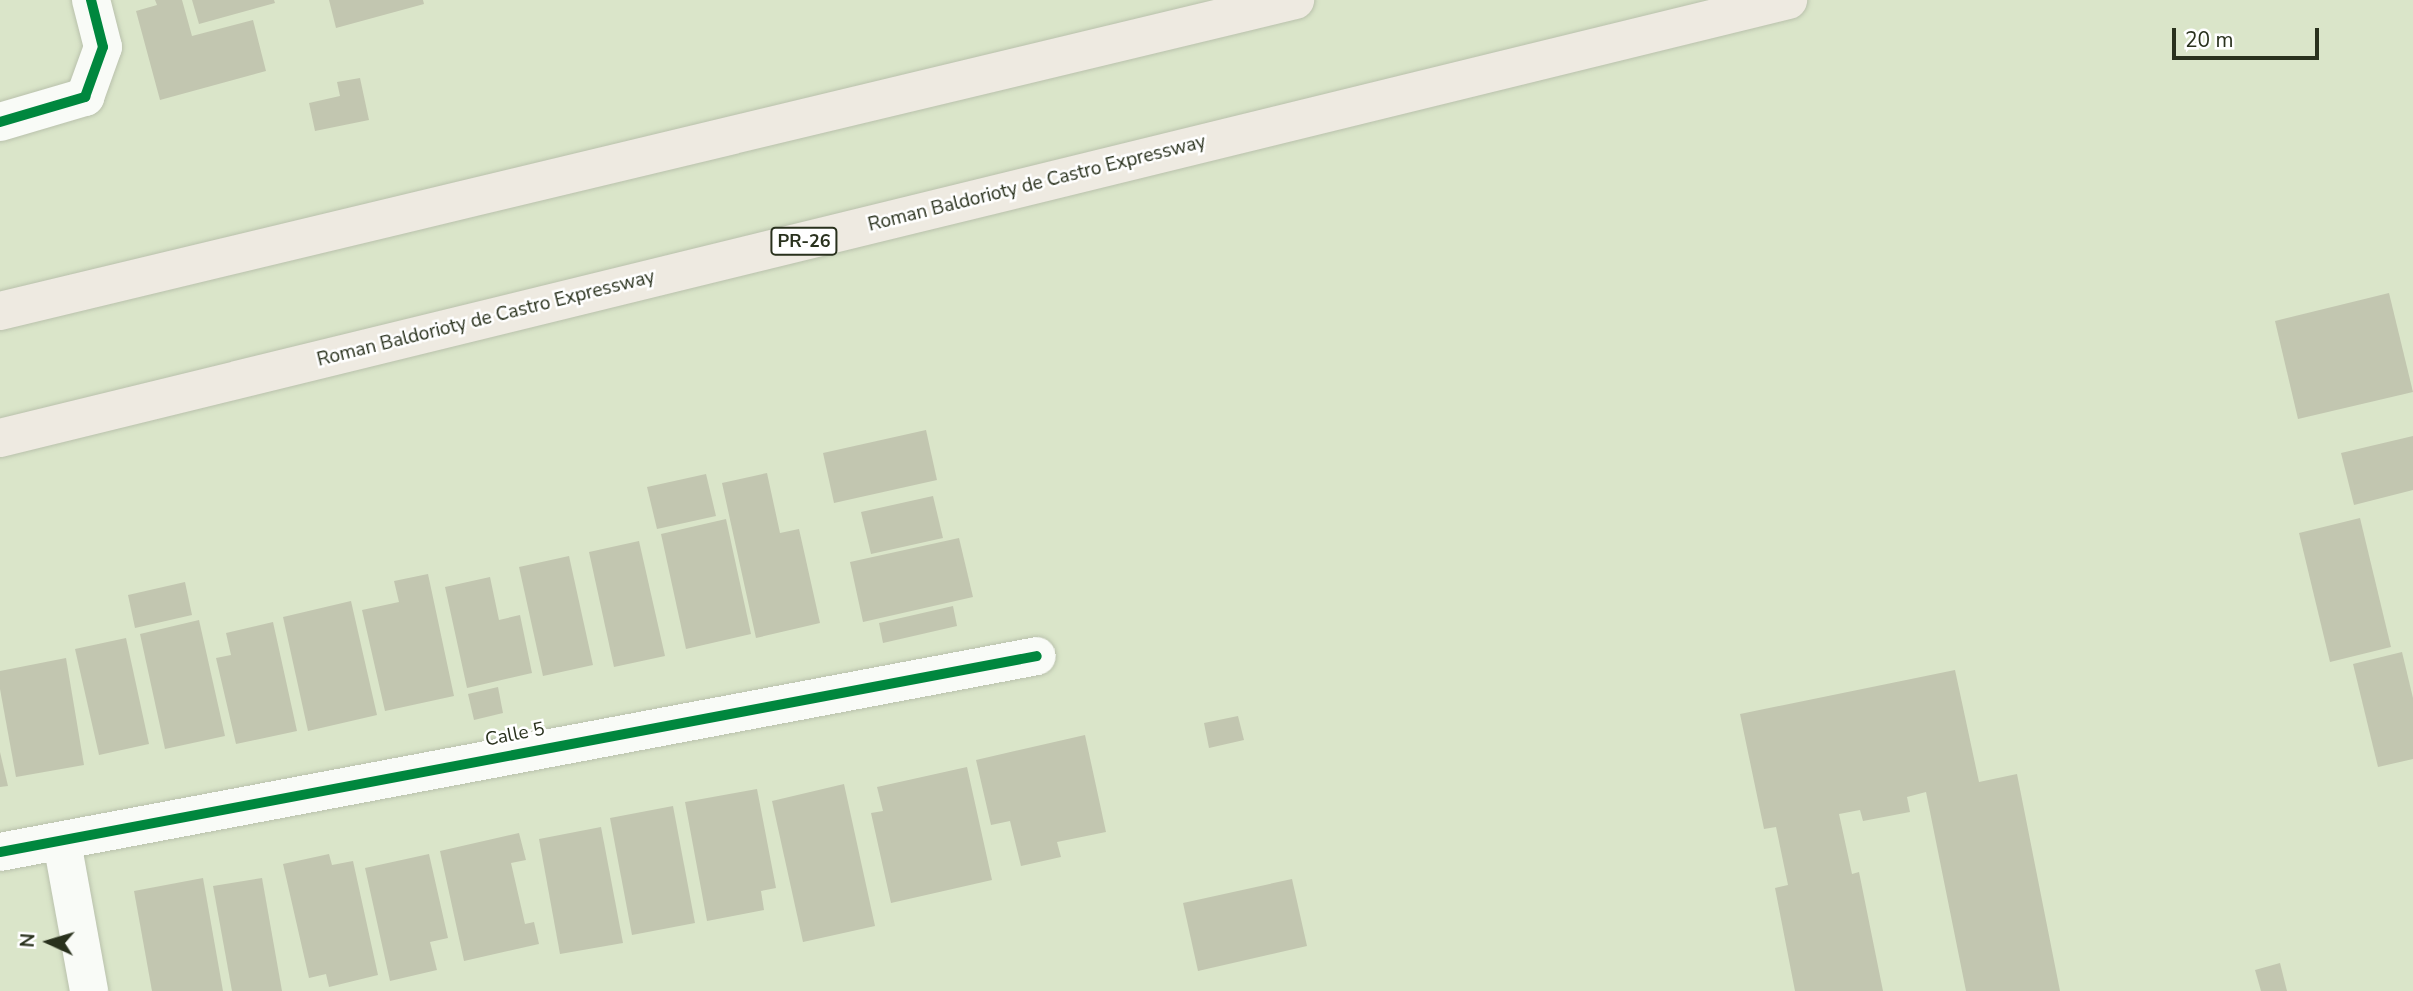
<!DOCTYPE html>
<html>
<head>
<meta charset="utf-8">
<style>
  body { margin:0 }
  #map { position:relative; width:2413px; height:991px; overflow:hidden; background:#dae5c9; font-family:"Nunito Sans",sans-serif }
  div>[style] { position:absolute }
  .building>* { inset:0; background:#c2c6b0 }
  .roads { filter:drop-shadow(0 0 2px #b9c1ac) drop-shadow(0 0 2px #b9c1ac) }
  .minor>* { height:38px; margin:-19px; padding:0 19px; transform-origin:19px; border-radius:19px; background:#f9fbf7 }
  .highway>* { height:38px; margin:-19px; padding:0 19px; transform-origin:19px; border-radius:19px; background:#eeeae1 }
  .cycleway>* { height:10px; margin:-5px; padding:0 5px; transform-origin:5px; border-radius:5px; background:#00873e }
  span { translate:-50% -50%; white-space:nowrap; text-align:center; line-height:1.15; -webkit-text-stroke:5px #fff; paint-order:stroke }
  .shield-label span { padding:2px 5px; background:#fff; border:2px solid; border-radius:5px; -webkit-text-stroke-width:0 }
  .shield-label { font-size:18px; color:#29311d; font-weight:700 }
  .street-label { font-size:19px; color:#29311d }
  .north { position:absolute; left:14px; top:907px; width:70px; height:70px; -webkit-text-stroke:5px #fff; paint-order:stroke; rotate:274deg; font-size:19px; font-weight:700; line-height:28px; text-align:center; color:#29311d }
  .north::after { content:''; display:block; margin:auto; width:24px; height:32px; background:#29311d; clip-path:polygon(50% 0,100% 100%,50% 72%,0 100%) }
  .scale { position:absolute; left:2172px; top:28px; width:147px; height:32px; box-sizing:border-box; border:4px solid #29311d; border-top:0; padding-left:9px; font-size:21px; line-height:24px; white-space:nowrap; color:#29311d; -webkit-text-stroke:5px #fff; paint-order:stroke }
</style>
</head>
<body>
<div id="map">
  <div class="building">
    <i style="clip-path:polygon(155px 0,182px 0,192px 36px,253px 20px,266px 71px,160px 100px,136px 11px,157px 5px)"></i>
    <i style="clip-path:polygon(192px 0,274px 0,275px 3px,199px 24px)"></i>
    <i style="clip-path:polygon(329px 0,423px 0,424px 4px,336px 28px)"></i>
    <i style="clip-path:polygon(360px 78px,369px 120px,315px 131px,309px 103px,340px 96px,337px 82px)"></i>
    <i style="clip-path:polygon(2389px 293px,2413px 392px,2298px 419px,2275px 321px)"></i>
    <i style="clip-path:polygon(926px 430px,937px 480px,834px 503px,823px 453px)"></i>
    <i style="clip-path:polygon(2413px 436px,2413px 490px,2354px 505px,2341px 453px)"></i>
    <i style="clip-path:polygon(767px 473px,780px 533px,799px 529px,820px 623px,756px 638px,722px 483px)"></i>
    <i style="clip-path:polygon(706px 474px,716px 516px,657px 529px,647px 487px)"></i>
    <i style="clip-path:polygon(933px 496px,943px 538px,871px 554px,861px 512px)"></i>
    <i style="clip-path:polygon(2360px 518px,2391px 647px,2330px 662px,2299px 533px)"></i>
    <i style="clip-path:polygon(726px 519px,751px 634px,686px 649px,661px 534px)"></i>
    <i style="clip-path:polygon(959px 538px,973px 597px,863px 622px,850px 562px)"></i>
    <i style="clip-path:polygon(639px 541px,665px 656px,614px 667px,589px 552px)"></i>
    <i style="clip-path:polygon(569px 556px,593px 665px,543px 676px,519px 567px)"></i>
    <i style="clip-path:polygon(428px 574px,454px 696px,385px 711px,362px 610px,399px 602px,394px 581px)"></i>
    <i style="clip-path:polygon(490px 577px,499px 620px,520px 615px,532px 673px,467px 688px,445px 587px)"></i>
    <i style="clip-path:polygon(185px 582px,192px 615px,135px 628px,128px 595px)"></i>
    <i style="clip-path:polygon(351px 601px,377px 715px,308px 731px,283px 617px)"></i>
    <i style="clip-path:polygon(953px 606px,957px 626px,883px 643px,879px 623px)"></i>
    <i style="clip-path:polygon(199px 620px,225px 736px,165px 749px,140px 634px)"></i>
    <i style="clip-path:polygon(273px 622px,297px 731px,236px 744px,216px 658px,231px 655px,226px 633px)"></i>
    <i style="clip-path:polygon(126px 638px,149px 744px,99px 755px,75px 649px)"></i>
    <i style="clip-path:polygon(2402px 652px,2413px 698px,2413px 759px,2378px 767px,2353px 664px)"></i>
    <i style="clip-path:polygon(66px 658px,84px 765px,16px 777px,0 689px,0 671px)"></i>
    <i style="clip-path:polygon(1955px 670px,1979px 782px,2017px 774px,2060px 991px,1966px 991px,1926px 792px,1907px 797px,1910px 812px,1863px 821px,1860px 810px,1839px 814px,1852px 874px,1859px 872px,1883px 991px,1795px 991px,1775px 888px,1788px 885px,1776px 827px,1764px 829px,1740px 714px)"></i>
    <i style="clip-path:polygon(498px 687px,503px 713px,474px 720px,468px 694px)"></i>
    <i style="clip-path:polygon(1238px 716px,1244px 740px,1209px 748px,1204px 723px)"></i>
    <i style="clip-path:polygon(1085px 735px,1106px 832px,1057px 842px,1061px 857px,1021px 866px,1010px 821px,991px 825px,976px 760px)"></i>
    <i style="clip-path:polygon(0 752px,8px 786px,0 787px)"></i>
    <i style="clip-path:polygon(967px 767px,992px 880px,891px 903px,871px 813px,883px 811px,877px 787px)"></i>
    <i style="clip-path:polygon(844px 784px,875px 926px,803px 942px,772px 801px)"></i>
    <i style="clip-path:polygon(757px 789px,776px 888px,761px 891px,764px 910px,707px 921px,685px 802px)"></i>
    <i style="clip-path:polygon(673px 806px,695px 923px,632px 935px,610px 818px)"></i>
    <i style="clip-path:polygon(601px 827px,623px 943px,560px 954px,539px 839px)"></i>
    <i style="clip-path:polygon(519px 833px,526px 860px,511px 863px,525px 924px,534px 922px,539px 944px,464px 961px,440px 851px)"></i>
    <i style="clip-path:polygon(329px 854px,332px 865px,353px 861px,378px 975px,329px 987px,326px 974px,309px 978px,283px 864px)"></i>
    <i style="clip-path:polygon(429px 854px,448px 938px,430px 942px,437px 970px,390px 981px,365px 868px)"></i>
    <i style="clip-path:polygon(203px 878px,223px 991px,152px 991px,134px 891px)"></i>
    <i style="clip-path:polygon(262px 878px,282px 991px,232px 991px,213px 886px)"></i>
    <i style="clip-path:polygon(1292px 879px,1307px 946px,1198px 971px,1183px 903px)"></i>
    <i style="clip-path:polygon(2280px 963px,2287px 991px,2261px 991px,2255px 970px)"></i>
  </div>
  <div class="roads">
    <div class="minor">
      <i style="left:0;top:122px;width:89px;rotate:-16.4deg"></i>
      <i style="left:85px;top:97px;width:53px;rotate:-70.2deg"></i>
      <i style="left:103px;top:47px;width:49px;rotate:-104.3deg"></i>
      <i style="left:62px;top:842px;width:151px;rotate:79.7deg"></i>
      <i style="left:0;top:852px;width:1055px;rotate:-10.7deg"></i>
    </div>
    <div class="highway">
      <i style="left:0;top:311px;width:1332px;rotate:-13.5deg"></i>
      <i style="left:0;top:438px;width:1841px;rotate:-13.76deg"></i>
    </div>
  </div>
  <div class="cycleway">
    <i style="left:0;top:122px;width:89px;rotate:-16.4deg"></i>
    <i style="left:85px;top:97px;width:53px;rotate:-70.2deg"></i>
    <i style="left:103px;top:47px;width:49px;rotate:-104.3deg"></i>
    <i style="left:0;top:852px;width:1055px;rotate:-10.7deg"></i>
  </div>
  <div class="shield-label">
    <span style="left:804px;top:241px">PR-26</span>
  </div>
  <div class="street-label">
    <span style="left:1037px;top:184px;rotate:-14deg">Roman Baldorioty de Castro Expressway</span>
    <span style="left:486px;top:319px;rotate:-14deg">Roman Baldorioty de Castro Expressway</span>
    <span style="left:515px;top:735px;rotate:-11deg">Calle 5</span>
  </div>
  <div class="north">N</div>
  <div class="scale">20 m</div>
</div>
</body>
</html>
